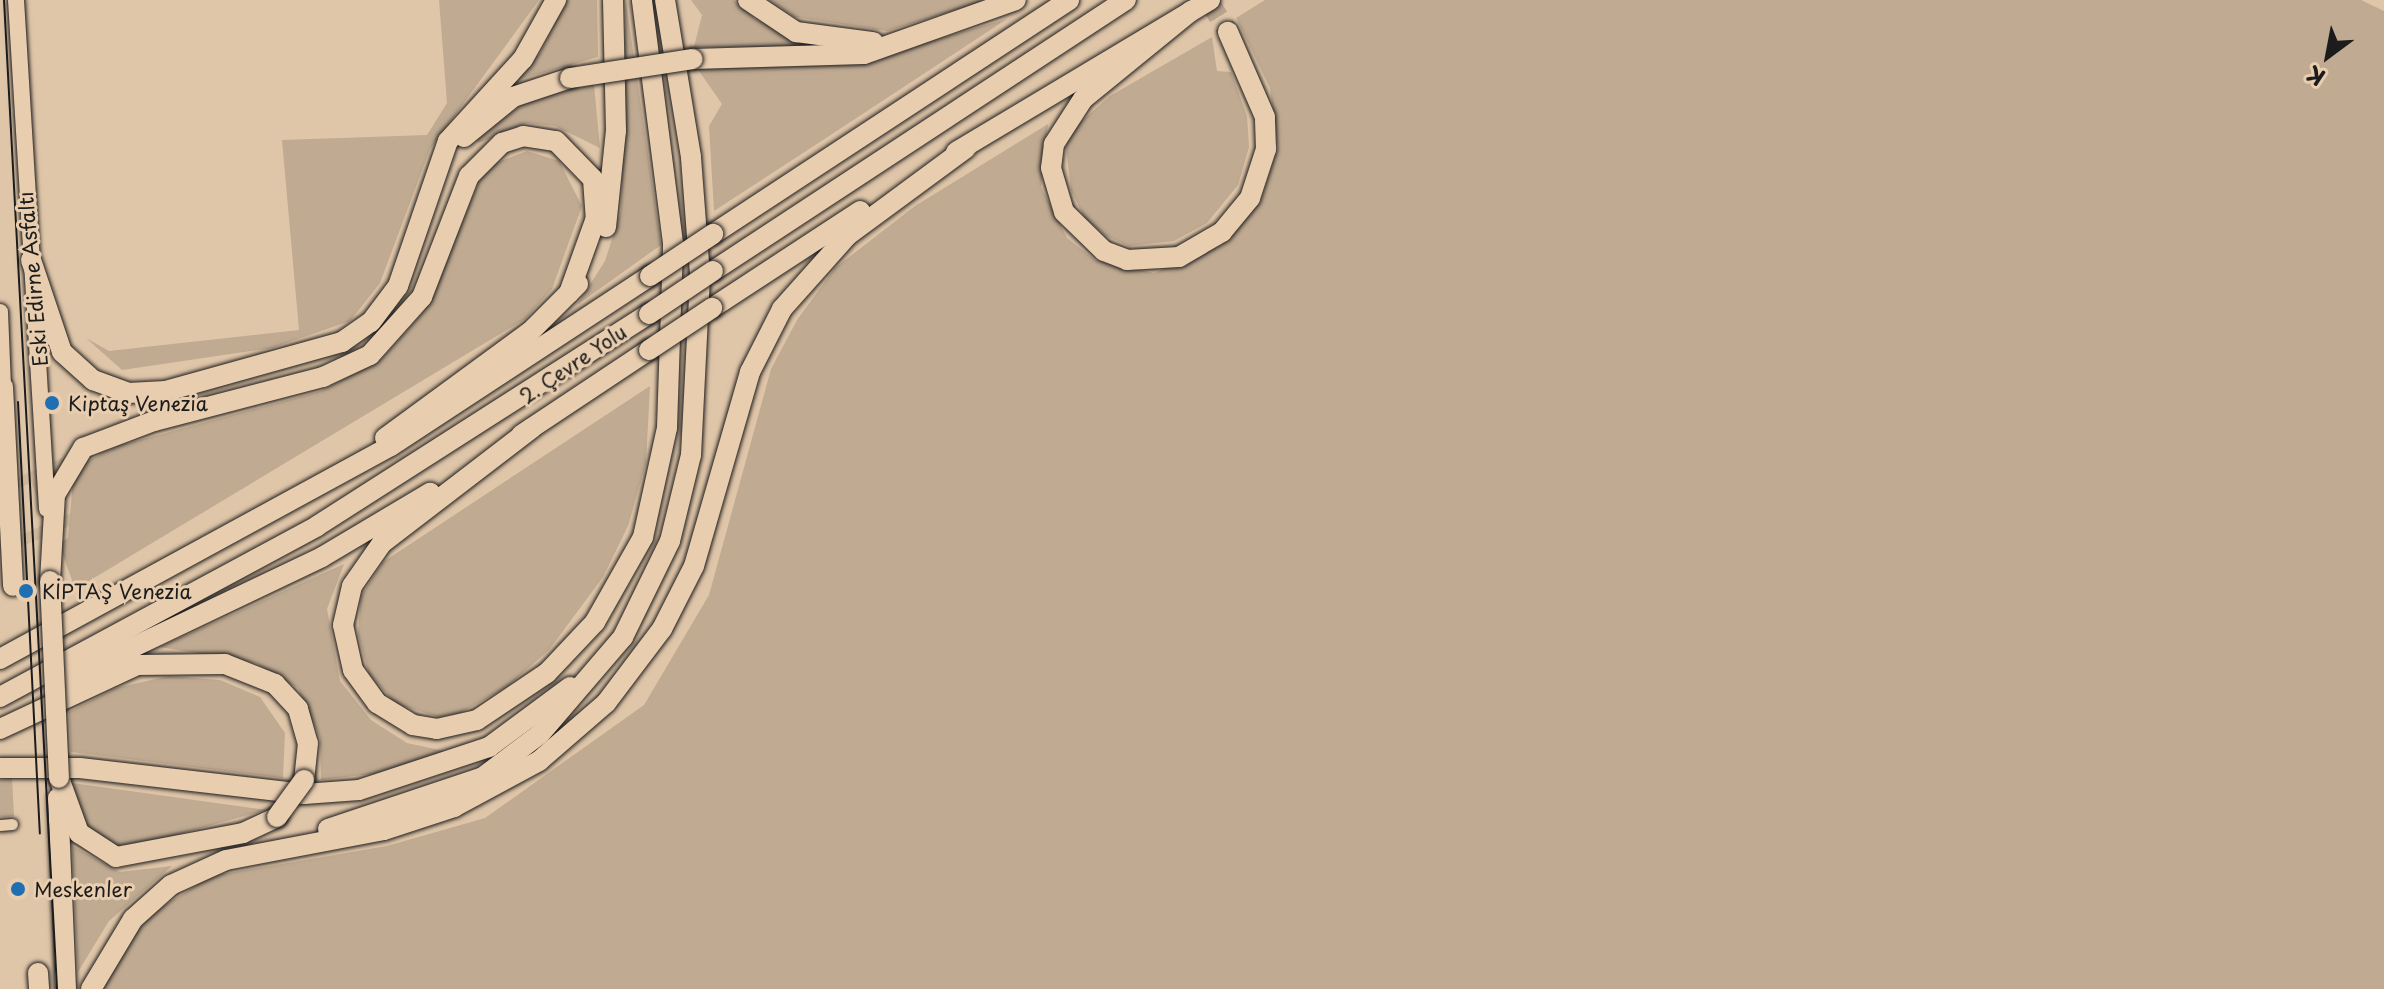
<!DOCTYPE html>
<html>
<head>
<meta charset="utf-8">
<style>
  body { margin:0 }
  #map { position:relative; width:2384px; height:989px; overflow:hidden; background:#e0c6a9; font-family:"Playpen Sans",sans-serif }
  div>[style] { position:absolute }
  .built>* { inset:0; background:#d0b89d }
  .green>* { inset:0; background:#c0aa92 }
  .highway-tunnel>* { height:20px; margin-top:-10px; transform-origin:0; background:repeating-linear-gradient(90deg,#b9a48d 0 20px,transparent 0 30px) }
  .roads { filter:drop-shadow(0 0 2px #1c1c1c) drop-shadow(0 0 2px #1c1c1c) }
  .street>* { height:11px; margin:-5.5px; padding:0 5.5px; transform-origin:5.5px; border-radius:5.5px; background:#e8cdaf }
  .primary>* { height:16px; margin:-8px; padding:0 8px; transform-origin:8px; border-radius:8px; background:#e8cdaf }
  .highway>* { height:20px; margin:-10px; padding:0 10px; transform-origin:10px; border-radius:10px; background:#e8cdaf }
  .tram>* { height:2px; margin:-1px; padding:0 1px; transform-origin:1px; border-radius:1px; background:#1c1c1c }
  .bridges { filter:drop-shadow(0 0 2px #1c1c1c) drop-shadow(0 0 2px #1c1c1c) }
  .highway-bridge>* { height:20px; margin:-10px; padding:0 10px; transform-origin:10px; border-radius:10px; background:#e8cdaf }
  .dots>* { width:22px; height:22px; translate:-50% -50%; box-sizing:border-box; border:4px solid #e8cdaf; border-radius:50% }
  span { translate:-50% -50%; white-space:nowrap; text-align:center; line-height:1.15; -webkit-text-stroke:6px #e8cdaf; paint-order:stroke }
  .street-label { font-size:20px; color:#1c1c1c }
  .poi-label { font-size:20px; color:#1c1c1c }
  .left { translate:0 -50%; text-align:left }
  .north { position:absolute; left:2288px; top:16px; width:80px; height:80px; -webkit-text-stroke:6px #e8cdaf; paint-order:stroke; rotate:212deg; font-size:22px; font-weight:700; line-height:32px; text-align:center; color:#1c1c1c }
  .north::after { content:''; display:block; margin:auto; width:28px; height:36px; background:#1c1c1c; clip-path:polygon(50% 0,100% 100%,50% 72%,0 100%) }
</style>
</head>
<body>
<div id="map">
  <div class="built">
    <i style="clip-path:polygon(evenodd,129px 429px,133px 438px,109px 449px,115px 463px,157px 488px,0 556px,0 544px,48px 523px,31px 483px,0 496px,0 485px,129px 429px,98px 453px,117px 494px,58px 519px,41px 479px,98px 453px)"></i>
  </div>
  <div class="green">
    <i style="clip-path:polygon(439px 0,539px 0,430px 149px,380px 283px,350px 321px,272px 348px,122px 370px,86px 338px,109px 351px,299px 330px,282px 140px,427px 135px,447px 103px)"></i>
    <i style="clip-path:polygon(567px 0,597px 0,598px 57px,513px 81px,540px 53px)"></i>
    <i style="clip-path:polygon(691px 0,734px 0,755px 19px,816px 48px,694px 47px,702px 15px)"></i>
    <i style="clip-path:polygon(769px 0,988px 0,887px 31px,795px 17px)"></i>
    <i style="clip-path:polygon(1265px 0,2361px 0,2384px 11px,2384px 989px,103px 989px,117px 956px,153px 913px,211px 876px,387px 846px,485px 818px,644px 705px,709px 595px,771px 369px,797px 320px,835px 268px,915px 206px,1048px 124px,1041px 187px,1067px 238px,1095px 260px,1154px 273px,1222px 245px,1261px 200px,1278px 147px,1270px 88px,1236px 18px)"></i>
    <i style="clip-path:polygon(626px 2px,661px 245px,577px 305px,605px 261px,621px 211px)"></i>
    <i style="clip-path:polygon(1007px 19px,849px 123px,714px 211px,709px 126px,722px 104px,697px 68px,848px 65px)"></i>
    <i style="clip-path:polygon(1212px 37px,1217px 71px,1231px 72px,1247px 116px,1249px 147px,1238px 185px,1207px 223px,1174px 241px,1129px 246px,1106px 236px,1084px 217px,1071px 190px,1066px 146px,1074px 128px,1110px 96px)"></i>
    <i style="clip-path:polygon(594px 84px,600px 148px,555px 126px,527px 123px,479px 143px,475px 139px,527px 101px)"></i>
    <i style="clip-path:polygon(527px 151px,559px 161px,582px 206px,552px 289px,525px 319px,84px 584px,73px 583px,59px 544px,68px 538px,73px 481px,86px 462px,118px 446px,321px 391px,382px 359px,425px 310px,480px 180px,493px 164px)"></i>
    <i style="clip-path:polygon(650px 386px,646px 463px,628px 526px,603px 577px,549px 650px,508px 686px,460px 713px,439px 717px,396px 704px,369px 674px,358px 634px,361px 596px,383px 562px)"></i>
    <i style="clip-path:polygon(344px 564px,327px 609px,340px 681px,371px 720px,407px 743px,449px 752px,379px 773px,321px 780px,320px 738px,298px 688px,256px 663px,160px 647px)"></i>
    <i style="clip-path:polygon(169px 676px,220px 680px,260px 697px,285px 733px,283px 778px,71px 752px,69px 712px,116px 688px)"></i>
    <i style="clip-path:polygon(12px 778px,14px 816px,0 817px,0 780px)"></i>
    <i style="clip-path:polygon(72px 783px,266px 810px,125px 849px,89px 833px)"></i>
    <i style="clip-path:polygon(72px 846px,120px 872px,172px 866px,109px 921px,78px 972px)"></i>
  </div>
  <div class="highway-tunnel">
    <i style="left:1208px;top:0;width:38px;rotate:58deg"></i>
  </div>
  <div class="roads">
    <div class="street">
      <i style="left:0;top:825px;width:12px;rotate:-5deg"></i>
    </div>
    <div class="primary">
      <i style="left:16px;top:0;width:510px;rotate:86.51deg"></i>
      <i style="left:0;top:312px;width:75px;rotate:87.7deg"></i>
    </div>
    <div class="highway">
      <i style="left:748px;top:0;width:58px;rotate:33.7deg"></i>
      <i style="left:796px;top:32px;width:78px;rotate:7.4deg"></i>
      <i style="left:1191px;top:11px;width:139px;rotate:140.8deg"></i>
      <i style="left:1083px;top:99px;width:54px;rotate:122.8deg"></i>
      <i style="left:1054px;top:144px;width:24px;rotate:97deg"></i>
      <i style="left:1051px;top:168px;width:46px;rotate:73.5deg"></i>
      <i style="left:1064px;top:212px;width:56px;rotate:44.3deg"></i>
      <i style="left:1104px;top:251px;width:25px;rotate:21deg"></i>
      <i style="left:1127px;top:260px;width:52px;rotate:-3.3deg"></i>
      <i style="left:1179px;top:257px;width:50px;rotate:-30.2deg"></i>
      <i style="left:1222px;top:232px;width:44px;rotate:-50.5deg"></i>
      <i style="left:1250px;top:198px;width:52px;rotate:-71.9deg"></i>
      <i style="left:1266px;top:149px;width:32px;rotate:-92deg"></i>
      <i style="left:1265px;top:117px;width:93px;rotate:-113.5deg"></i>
      <i style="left:693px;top:59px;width:171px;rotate:-1.7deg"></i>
      <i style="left:864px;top:54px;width:161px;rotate:-19.6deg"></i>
      <i style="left:464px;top:137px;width:63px;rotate:-39.2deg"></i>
      <i style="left:513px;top:97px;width:60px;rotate:-18.4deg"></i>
      <i style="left:956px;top:152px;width:296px;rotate:-30.9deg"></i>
      <i style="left:606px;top:227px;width:97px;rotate:-84.1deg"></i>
      <i style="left:616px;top:131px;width:131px;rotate:-91.3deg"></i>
      <i style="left:713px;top:234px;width:426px;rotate:-33.3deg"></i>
      <i style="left:31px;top:260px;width:97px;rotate:71.4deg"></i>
      <i style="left:62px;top:352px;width:42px;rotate:42.1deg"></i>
      <i style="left:93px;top:380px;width:37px;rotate:20deg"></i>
      <i style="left:128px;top:393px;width:38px;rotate:-3deg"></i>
      <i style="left:166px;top:391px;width:183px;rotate:-15.6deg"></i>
      <i style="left:342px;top:342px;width:35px;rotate:-35deg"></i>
      <i style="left:371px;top:322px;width:45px;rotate:-53.1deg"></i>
      <i style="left:398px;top:286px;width:153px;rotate:-71deg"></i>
      <i style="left:448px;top:141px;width:111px;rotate:-47.6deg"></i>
      <i style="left:523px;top:59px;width:68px;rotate:-60.8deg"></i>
      <i style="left:713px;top:271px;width:494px;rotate:-33.3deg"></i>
      <i style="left:712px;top:308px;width:177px;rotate:-33.2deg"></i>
      <i style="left:3px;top:387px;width:199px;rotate:87.1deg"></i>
      <i style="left:532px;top:428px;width:189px;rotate:142.5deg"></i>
      <i style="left:382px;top:543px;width:52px;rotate:124.9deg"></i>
      <i style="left:352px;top:586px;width:40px;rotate:103deg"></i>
      <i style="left:343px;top:625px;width:46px;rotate:77.5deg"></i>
      <i style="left:353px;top:670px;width:41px;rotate:54deg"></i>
      <i style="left:377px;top:703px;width:42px;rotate:31.4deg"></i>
      <i style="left:413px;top:725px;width:24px;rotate:9deg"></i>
      <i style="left:437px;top:729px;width:41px;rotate:-12.7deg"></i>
      <i style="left:477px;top:720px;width:84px;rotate:-33.9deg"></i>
      <i style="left:547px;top:673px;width:70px;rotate:-46.7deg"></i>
      <i style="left:595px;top:622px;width:98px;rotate:-60.5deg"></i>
      <i style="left:643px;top:537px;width:112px;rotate:-77.6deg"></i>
      <i style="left:667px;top:428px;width:185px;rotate:-88.1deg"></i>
      <i style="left:673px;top:243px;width:245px;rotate:-97.3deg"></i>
      <i style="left:521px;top:435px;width:154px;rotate:-33.6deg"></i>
      <i style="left:385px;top:438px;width:180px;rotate:-36.2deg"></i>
      <i style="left:530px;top:332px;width:68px;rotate:-45deg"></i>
      <i style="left:50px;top:581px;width:86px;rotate:-86.7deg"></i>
      <i style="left:55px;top:495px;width:55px;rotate:-59.2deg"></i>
      <i style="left:83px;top:448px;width:76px;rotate:-20.8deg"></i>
      <i style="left:154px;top:421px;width:175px;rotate:-14.6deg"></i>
      <i style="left:323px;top:377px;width:52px;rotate:-25.1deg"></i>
      <i style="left:370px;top:355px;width:78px;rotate:-48.1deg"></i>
      <i style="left:422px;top:297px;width:130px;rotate:-68.8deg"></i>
      <i style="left:469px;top:176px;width:47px;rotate:-45deg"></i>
      <i style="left:502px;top:143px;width:22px;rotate:-18deg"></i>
      <i style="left:523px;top:136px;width:33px;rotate:9deg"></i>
      <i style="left:556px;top:141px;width:53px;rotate:45.8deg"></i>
      <i style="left:593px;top:179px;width:39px;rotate:86deg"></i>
      <i style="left:596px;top:218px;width:80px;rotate:109.8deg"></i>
      <i style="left:0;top:659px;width:445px;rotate:-28.6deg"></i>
      <i style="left:391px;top:446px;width:310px;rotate:-33.3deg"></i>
      <i style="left:60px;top:682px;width:290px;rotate:-25.5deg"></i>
      <i style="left:322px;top:557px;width:126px;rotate:-30.7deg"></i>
      <i style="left:0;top:697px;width:360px;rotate:-28.3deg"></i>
      <i style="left:317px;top:526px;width:394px;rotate:-32.6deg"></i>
      <i style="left:0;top:729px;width:151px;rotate:-25deg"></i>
      <i style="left:137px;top:665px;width:88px;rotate:-0.7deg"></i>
      <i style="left:225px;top:664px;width:54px;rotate:21.8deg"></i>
      <i style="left:275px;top:684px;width:34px;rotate:47deg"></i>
      <i style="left:298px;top:709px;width:35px;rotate:74deg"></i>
      <i style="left:308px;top:743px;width:37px;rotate:96deg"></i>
      <i style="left:0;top:768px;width:80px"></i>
      <i style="left:80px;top:768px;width:226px;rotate:6.6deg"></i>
      <i style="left:304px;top:794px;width:55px;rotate:-4.2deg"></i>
      <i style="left:359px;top:790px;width:137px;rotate:-18.3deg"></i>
      <i style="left:489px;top:747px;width:101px;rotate:-36.5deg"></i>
      <i style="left:59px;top:778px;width:59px;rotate:70deg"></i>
      <i style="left:79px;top:833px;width:44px;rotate:33deg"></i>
      <i style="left:116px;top:857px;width:129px;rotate:-10.7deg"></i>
      <i style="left:243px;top:833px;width:38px;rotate:-25deg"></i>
      <i style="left:58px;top:798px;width:191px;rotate:87.6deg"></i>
      <i style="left:328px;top:829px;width:163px;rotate:-18.5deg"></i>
      <i style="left:483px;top:777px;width:71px;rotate:-37deg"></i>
      <i style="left:540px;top:734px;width:128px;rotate:-49.4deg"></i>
      <i style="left:623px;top:637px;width:107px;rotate:-63.9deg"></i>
      <i style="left:670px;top:541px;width:89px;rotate:-76.3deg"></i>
      <i style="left:691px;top:455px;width:180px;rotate:-87.1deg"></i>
      <i style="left:700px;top:275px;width:118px;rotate:-94.4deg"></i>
      <i style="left:691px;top:157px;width:159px;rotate:-99.4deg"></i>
      <i style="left:38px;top:973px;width:16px;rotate:86deg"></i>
      <i style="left:91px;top:989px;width:82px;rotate:-59deg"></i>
      <i style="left:133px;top:919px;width:51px;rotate:-41.8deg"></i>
      <i style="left:171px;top:885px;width:60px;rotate:-24.4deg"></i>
      <i style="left:226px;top:860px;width:161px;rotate:-10.8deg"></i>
      <i style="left:384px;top:830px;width:74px;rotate:-18.2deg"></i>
      <i style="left:454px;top:807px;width:97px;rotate:-28.4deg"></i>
      <i style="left:539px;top:761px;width:89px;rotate:-40.9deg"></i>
      <i style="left:606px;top:703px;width:93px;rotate:-52.9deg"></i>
      <i style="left:662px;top:629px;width:71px;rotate:-63.1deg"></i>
      <i style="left:694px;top:566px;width:202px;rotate:-73.9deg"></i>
      <i style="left:750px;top:372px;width:71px;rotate:-63.1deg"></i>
      <i style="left:782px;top:309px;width:99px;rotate:-48.3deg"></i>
      <i style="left:848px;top:235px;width:147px;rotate:-36.4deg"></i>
    </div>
  </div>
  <div class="tram">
    <i style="left:4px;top:0;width:990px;rotate:86.93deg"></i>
    <i style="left:18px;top:402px;width:432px;rotate:87.1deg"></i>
  </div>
  <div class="bridges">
    <div class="highway-bridge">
      <i style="left:570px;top:78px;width:124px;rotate:-8.8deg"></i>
      <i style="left:650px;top:276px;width:76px;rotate:-33.7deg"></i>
      <i style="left:649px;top:314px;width:77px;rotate:-33.9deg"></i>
      <i style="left:649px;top:350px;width:76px;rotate:-33.7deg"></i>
      <i style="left:50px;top:581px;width:197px;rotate:87.4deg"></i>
      <i style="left:277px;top:817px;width:46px;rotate:-53.9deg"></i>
    </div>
  </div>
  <div class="dots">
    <i style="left:52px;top:403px;background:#1f6fb2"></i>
    <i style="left:26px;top:591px;background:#1f6fb2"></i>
    <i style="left:18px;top:889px;background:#1f6fb2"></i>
  </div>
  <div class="street-label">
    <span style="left:33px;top:279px;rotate:-95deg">Eski Edirne Asfaltı</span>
    <span style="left:573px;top:364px;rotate:-34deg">2. Çevre Yolu</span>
  </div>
  <div class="poi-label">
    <span class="left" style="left:68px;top:403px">Kiptaş Venezia</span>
    <span class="left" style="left:42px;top:591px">KİPTAŞ Venezia</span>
    <span class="left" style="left:34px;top:889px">Meskenler</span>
  </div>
  <div class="north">K</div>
</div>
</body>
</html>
